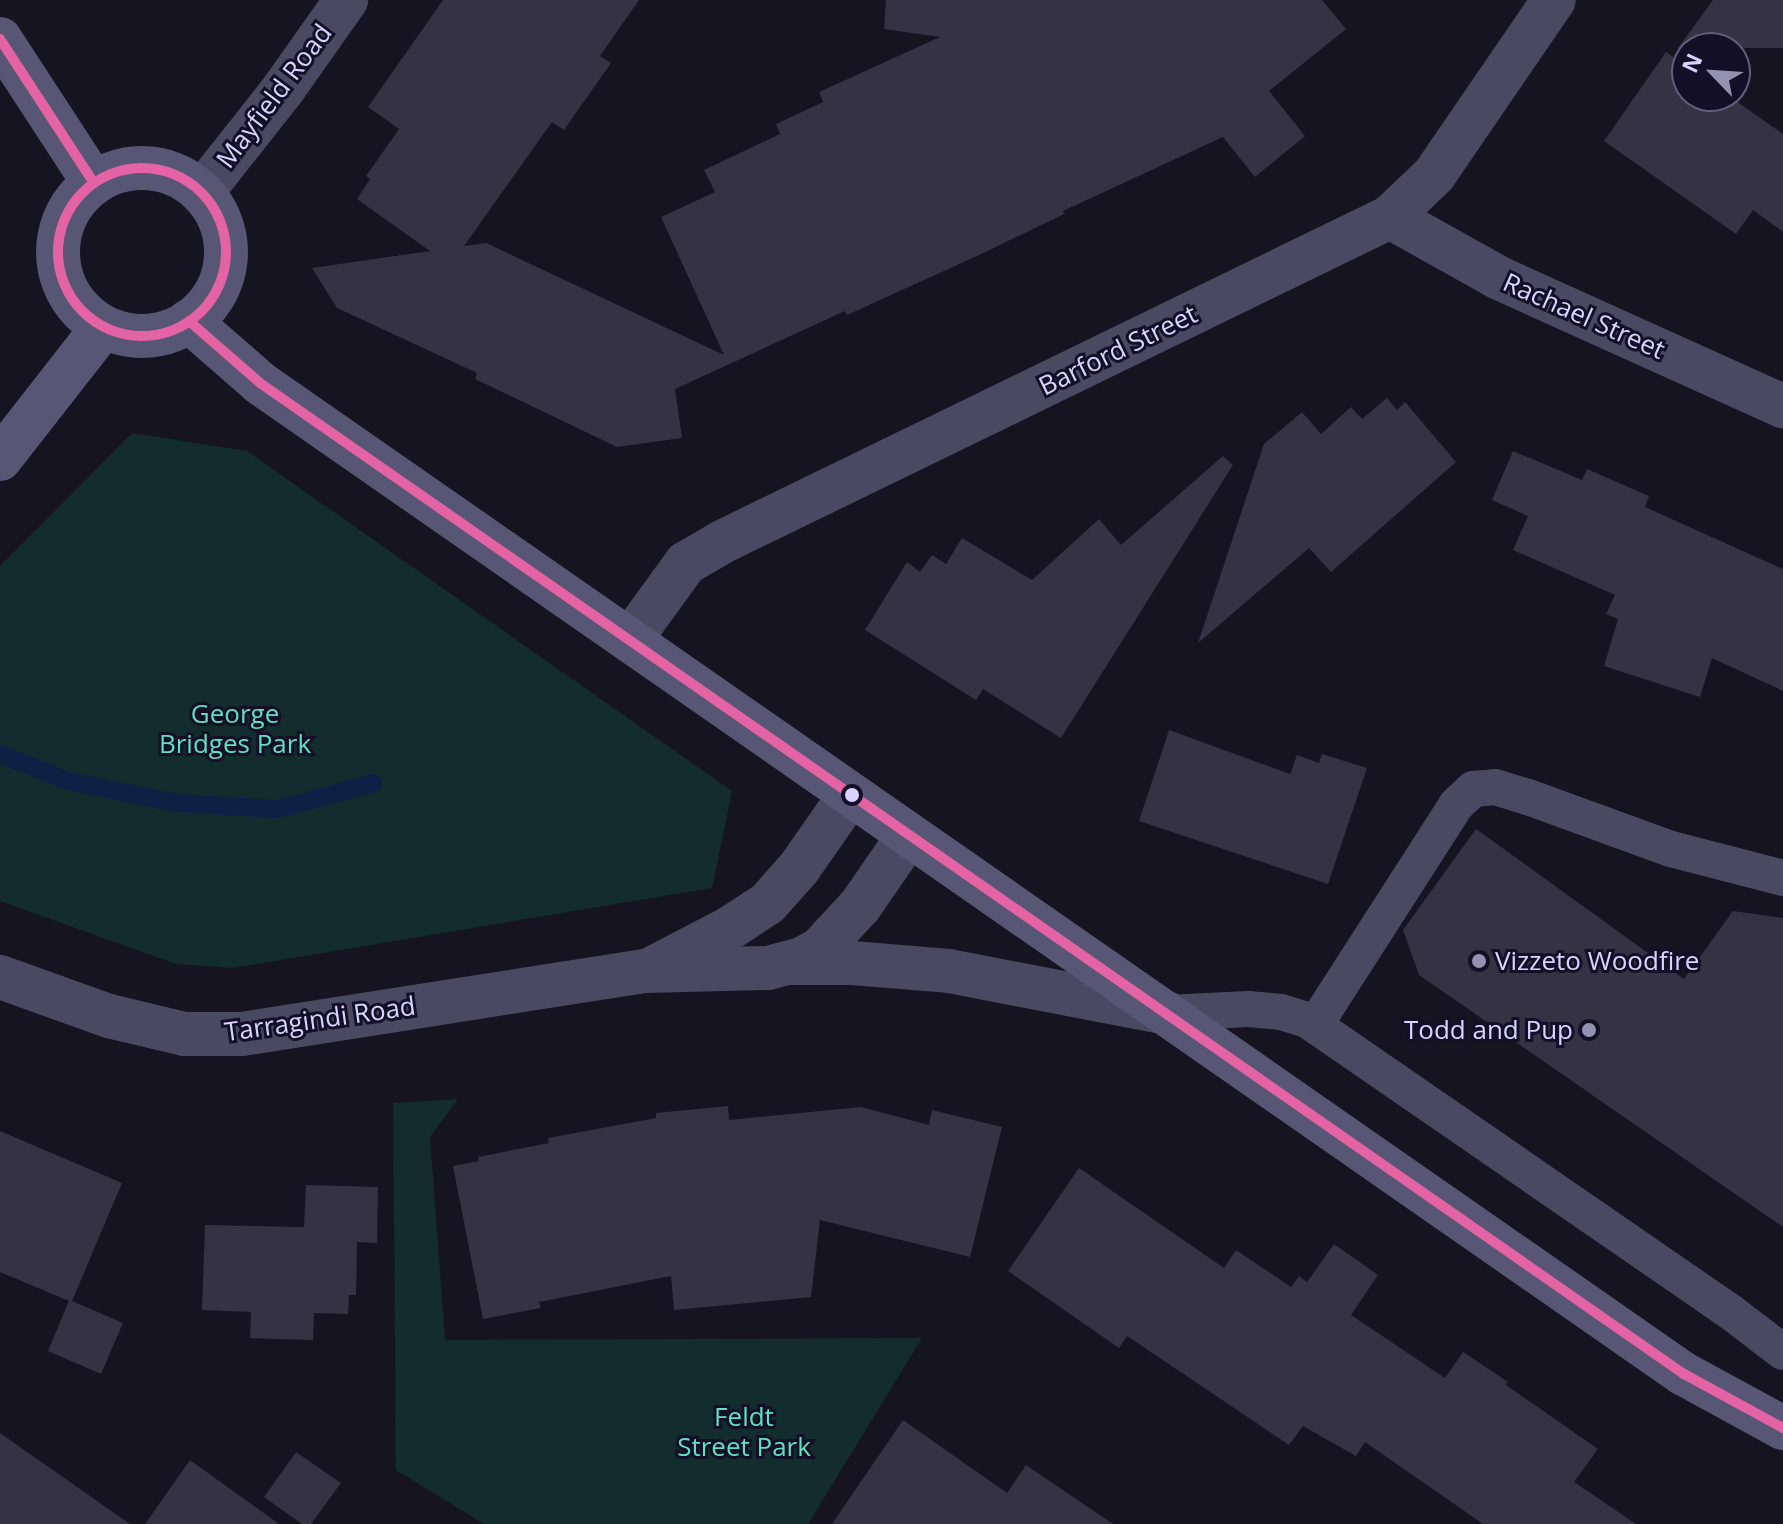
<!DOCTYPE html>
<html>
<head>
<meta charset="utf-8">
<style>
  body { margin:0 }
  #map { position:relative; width:1783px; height:1524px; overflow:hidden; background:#161421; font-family:"Open Sans",sans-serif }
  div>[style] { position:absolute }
  .green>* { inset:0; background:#132c2d }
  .stream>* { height:18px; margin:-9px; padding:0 9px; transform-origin:9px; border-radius:9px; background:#0d2144 }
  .building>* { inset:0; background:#343243 }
  .lane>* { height:36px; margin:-18px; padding:0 18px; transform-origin:18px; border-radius:18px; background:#4a4962 }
  .street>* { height:44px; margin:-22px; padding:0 22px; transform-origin:22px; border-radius:22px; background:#4a4962 }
  .secondary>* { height:44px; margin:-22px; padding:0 22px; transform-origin:22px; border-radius:22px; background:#575674 }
  .secondary>.ring { margin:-22px; padding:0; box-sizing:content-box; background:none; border:44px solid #575674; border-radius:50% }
  .bus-1>* { height:10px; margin:-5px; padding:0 5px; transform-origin:5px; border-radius:5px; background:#e463a4 }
  .bus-1>.ring { margin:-5px; padding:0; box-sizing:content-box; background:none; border:10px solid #e463a4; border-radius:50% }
  .dots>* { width:22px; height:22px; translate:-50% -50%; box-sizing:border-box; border:4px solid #130f26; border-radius:50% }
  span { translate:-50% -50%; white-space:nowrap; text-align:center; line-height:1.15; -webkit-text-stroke:6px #130f26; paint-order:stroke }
  .street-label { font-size:26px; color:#d9d4ff }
  .park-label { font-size:26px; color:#5fe0c0 }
  .poi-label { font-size:26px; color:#d9d4ff }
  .left { translate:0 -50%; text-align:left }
  .right { translate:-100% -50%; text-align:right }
  .north { position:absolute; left:1671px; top:32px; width:80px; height:80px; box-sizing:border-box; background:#130f26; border:2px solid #625e7d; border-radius:50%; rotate:295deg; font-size:22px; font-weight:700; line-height:32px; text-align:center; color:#d9d4ff }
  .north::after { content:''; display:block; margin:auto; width:28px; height:36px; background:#9591b1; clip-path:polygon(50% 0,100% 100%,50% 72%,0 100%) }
</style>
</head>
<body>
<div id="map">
  <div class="green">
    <i style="clip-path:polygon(132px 433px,247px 451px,732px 791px,712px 888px,233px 968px,176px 964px,0 901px,0 566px)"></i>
    <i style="clip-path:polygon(458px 1099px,430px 1137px,445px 1340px,922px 1338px,808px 1524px,484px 1524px,396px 1470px,393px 1103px)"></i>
  </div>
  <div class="stream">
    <i style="left:0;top:754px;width:73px;rotate:21.7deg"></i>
    <i style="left:68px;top:781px;width:109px;rotate:11.6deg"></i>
    <i style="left:175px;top:803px;width:103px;rotate:3.3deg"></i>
    <i style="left:278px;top:809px;width:99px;rotate:-15.2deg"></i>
  </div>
  <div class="building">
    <i style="clip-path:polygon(443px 0,639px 0,600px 56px,611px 63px,564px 130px,552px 122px,464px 246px,486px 243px,724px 355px,661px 217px,715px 192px,704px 170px,780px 134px,776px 124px,823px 102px,819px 92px,940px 37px,884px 29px,886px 0,1322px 0,1346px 29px,1269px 91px,1305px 136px,1255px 177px,1223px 137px,1063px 211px,1064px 214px,979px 255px,847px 315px,845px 311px,675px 389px,682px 438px,617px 447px,475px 379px,477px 373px,337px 308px,312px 268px,430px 251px,357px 199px,370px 179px,366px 176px,399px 129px,368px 107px)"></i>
    <i style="clip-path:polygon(1713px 0,1783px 0,1783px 48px,1678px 48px)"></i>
    <i style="clip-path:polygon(1666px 52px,1687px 67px,1687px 96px,1729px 96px,1783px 134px,1783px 232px,1753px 210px,1736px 234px,1604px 141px)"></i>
    <i style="clip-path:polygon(1387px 398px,1397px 410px,1405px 402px,1456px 462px,1331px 572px,1309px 548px,1198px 643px,1264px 444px,1302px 412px,1321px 434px,1351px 407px,1362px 419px)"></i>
    <i style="clip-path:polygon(1513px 451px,1582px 480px,1587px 469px,1649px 496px,1645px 507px,1783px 569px,1783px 691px,1712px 658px,1700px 697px,1604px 666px,1618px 619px,1606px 614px,1615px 595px,1513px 550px,1528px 516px,1492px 500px)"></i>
    <i style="clip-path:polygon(1223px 456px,1233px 465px,1061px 738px,983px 689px,976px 700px,865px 630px,907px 562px,920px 572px,932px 555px,946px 564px,962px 538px,1032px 580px,1099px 519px,1121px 545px)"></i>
    <i style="clip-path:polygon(1169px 730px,1290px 774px,1297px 755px,1319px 763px,1322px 754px,1367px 768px,1328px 884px,1139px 821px)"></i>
    <i style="clip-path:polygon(1476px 829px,1684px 979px,1733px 911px,1783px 918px,1783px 1227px,1419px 975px,1403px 930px)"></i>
    <i style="clip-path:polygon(728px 1106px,729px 1120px,861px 1107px,929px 1125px,932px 1110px,1002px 1127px,970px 1257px,820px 1220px,811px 1297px,674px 1310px,671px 1276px,539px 1302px,541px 1308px,483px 1319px,453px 1166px,479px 1161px,478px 1157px,549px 1143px,548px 1138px,656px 1118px,656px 1113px)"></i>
    <i style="clip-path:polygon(0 1131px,122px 1183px,72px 1301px,123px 1323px,101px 1374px,48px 1351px,69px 1301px,0 1272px)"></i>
    <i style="clip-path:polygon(1079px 1168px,1224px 1268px,1236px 1250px,1291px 1287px,1299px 1276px,1307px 1282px,1334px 1244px,1378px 1275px,1351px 1315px,1445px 1378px,1463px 1352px,1508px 1382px,1506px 1385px,1598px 1449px,1574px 1482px,1636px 1524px,1483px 1524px,1365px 1442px,1356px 1456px,1303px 1426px,1289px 1445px,1127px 1336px,1119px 1348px,1008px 1271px)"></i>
    <i style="clip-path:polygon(306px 1185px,378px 1187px,377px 1243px,357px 1242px,356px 1295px,349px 1295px,348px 1314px,314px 1313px,313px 1340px,250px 1338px,251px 1312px,202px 1310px,205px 1225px,304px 1227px)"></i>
    <i style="clip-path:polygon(903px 1420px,1007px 1493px,1026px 1465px,1113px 1524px,832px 1524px)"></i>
    <i style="clip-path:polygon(0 1433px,130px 1524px,0 1524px)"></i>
    <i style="clip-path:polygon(296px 1452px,341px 1483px,311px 1524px,302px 1524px,264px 1497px)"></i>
    <i style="clip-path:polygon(190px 1460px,279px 1524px,145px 1524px)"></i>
  </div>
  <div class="lane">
    <i style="left:1167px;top:1013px;width:81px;rotate:-2.8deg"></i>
    <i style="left:1248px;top:1009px;width:33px;rotate:5deg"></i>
    <i style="left:1281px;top:1012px;width:27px;rotate:17deg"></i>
    <i style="left:1307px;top:1020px;width:516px;rotate:34.58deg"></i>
    <i style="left:1732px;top:1313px;width:64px;rotate:37.4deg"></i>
    <i style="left:1315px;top:1025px;width:261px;rotate:-57.3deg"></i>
    <i style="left:1456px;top:805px;width:23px;rotate:-43deg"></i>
    <i style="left:1473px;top:789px;width:22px;rotate:-5deg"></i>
    <i style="left:1495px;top:787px;width:34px;rotate:17deg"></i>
    <i style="left:1528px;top:797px;width:152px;rotate:20deg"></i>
    <i style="left:1671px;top:849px;width:116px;rotate:14.5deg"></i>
  </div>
  <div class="street">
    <i style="left:202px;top:192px;width:132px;rotate:-51.7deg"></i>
    <i style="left:284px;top:88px;width:108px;rotate:-54.8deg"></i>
    <i style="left:1390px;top:217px;width:125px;rotate:29.2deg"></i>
    <i style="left:1499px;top:278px;width:312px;rotate:24.3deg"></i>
    <i style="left:630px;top:640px;width:95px;rotate:-54deg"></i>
    <i style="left:686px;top:563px;width:39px;rotate:-30deg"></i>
    <i style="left:720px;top:543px;width:745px;rotate:-25.95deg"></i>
    <i style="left:1390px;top:217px;width:61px;rotate:-43.7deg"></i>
    <i style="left:1434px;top:175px;width:212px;rotate:-55.6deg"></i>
    <i style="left:790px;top:963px;width:62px"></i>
    <i style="left:852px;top:963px;width:97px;rotate:4.7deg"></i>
    <i style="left:949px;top:971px;width:222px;rotate:10.9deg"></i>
    <i style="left:655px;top:967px;width:85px;rotate:-27.5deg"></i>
    <i style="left:730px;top:928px;width:45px;rotate:-33.3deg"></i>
    <i style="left:768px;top:903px;width:47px;rotate:-48.5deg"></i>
    <i style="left:799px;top:868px;width:89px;rotate:-55.1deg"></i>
    <i style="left:0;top:977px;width:116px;rotate:19.7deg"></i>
    <i style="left:109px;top:1016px;width:77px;rotate:13.5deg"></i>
    <i style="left:184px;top:1034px;width:58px"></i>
    <i style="left:242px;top:1034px;width:409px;rotate:-8.9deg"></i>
    <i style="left:646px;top:971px;width:122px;rotate:-1.4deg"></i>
    <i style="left:768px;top:968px;width:35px;rotate:-15deg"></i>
    <i style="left:802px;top:959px;width:21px;rotate:-29deg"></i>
    <i style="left:820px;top:949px;width:59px;rotate:-47.1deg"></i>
    <i style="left:860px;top:906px;width:86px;rotate:-55.4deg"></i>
  </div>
  <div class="secondary">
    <i style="left:0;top:39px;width:172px;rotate:56.9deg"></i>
    <i class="ring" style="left:58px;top:168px;width:124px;height:124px"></i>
    <i style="left:189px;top:321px;width:94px;rotate:41.1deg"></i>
    <i style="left:260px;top:383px;width:1735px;rotate:34.84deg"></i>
    <i style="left:1684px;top:1374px;width:113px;rotate:28.6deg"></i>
    <i style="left:0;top:459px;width:167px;rotate:-52deg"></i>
  </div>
  <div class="bus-1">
    <i style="left:0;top:39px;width:172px;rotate:56.9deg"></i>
    <i class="ring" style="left:58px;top:168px;width:158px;height:158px"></i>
    <i style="left:189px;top:321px;width:94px;rotate:41.1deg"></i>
    <i style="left:260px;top:383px;width:1735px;rotate:34.84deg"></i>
    <i style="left:1684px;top:1374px;width:113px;rotate:28.6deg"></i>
  </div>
  <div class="dots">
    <i style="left:852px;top:795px;background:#d9d4ff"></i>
    <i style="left:1479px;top:961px;background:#9591b1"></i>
    <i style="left:1589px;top:1030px;background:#9591b1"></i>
  </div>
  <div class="street-label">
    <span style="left:274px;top:96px;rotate:-53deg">Mayfield Road</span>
    <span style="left:1584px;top:316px;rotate:24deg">Rachael Street</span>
    <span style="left:1118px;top:350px;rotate:-26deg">Barford Street</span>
    <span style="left:320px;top:1019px;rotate:-8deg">Tarragindi Road</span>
  </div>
  <div class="park-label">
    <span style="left:235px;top:729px">George<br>Bridges Park</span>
    <span style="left:744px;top:1432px">Feldt<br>Street Park</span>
  </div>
  <div class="poi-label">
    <span class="left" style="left:1495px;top:961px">Vizzeto Woodfire</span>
    <span class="right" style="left:1573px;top:1030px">Todd and Pup</span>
  </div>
  <div class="north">N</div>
</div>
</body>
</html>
